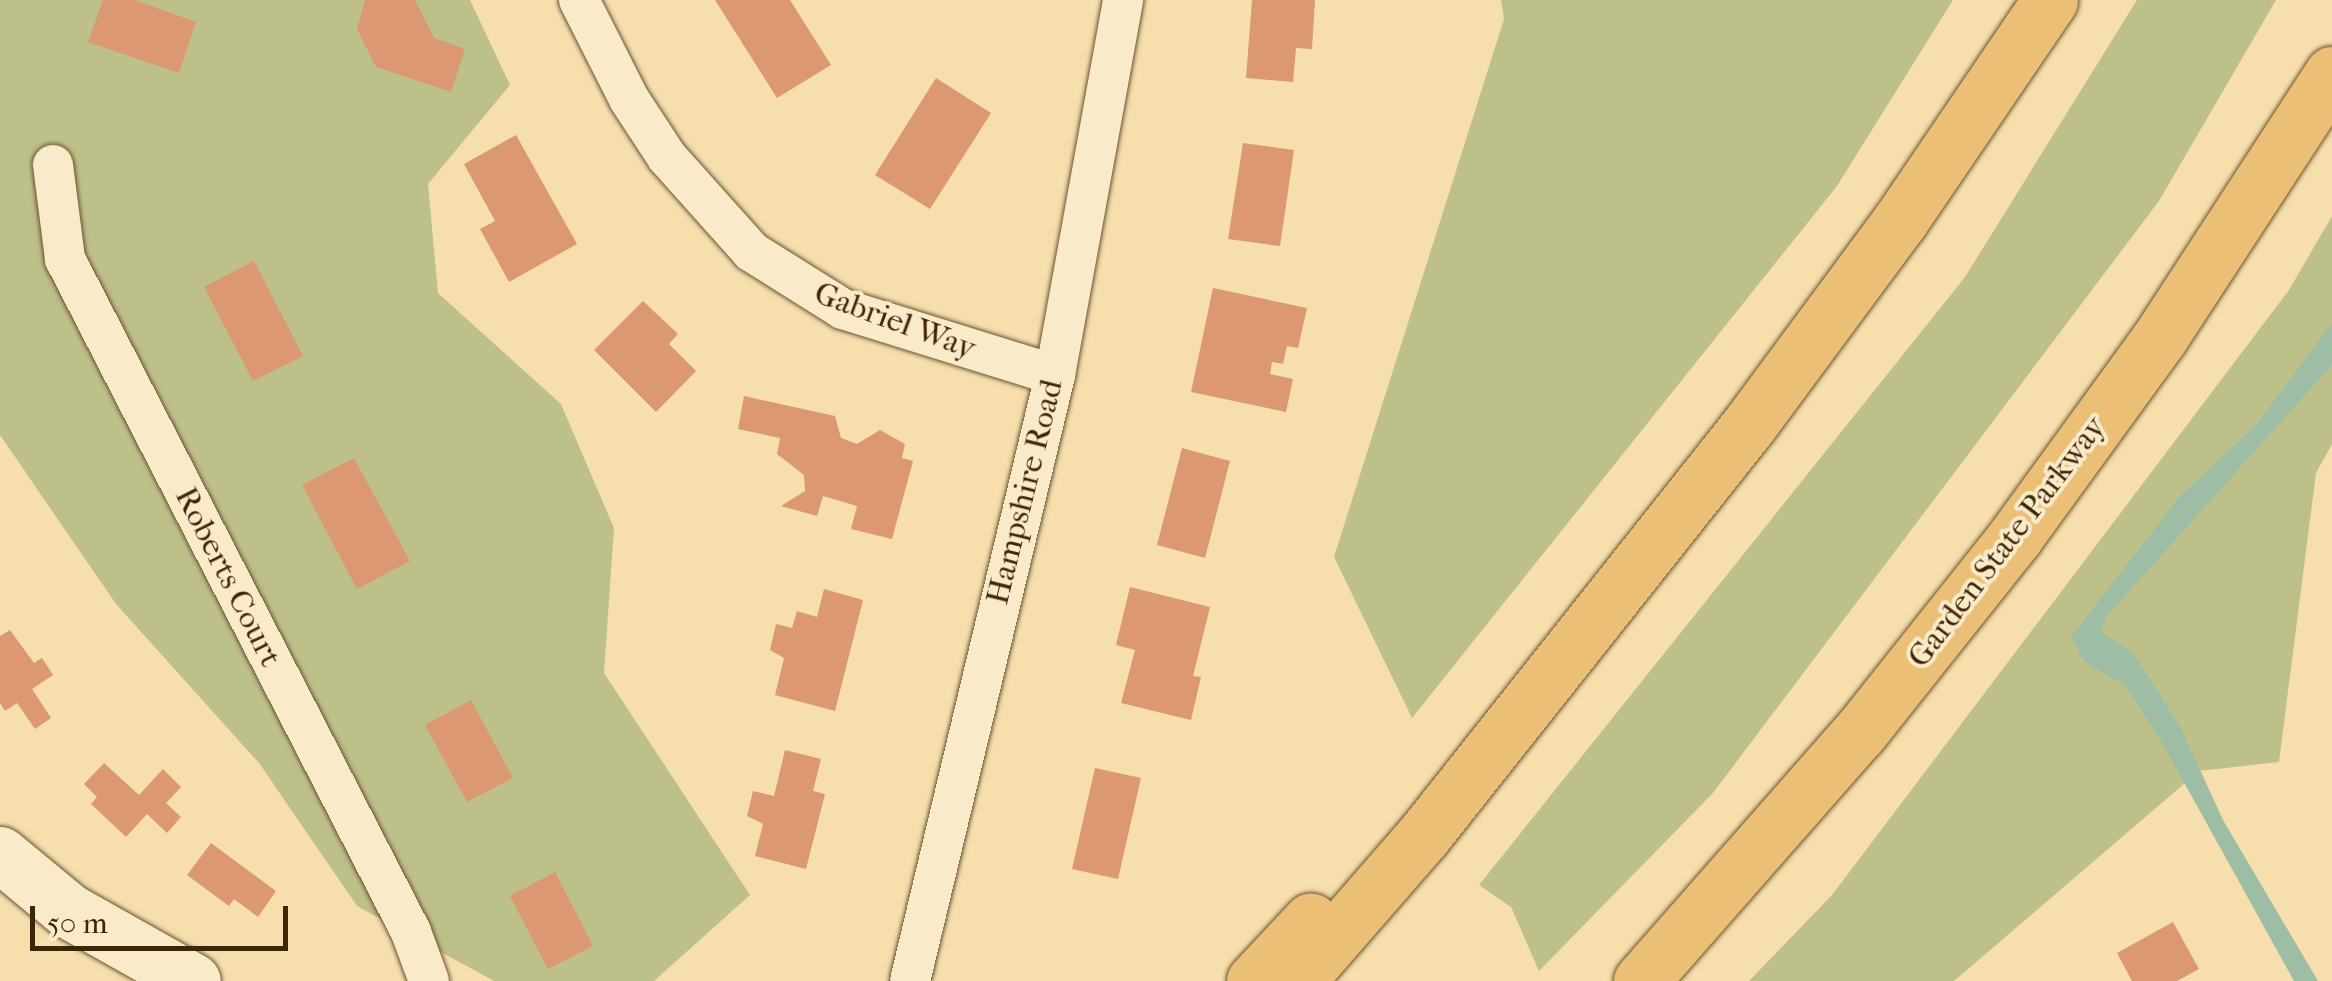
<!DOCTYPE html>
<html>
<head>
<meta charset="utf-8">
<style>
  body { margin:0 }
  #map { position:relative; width:2332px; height:981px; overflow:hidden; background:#f6dfad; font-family:"IM FELL French Canon",serif }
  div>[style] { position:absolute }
  .green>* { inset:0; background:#bdc189 }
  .water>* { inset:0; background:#9ebda5 }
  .building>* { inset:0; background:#dc9773 }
  .roads { filter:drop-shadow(0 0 2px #6b542f) drop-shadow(0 0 2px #6b542f) }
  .street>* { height:40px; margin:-20px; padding:0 20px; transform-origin:20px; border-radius:20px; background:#f9eaca }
  .secondary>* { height:55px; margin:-27.5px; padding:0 27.5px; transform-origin:27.5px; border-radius:27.5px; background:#f9eaca }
  .highway>* { height:55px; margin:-27.5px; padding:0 27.5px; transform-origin:27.5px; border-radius:27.5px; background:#ebc076 }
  span { translate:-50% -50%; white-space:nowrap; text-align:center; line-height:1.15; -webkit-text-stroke:8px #f9eaca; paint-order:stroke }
  .street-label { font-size:32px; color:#3d2605 }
  .scale { position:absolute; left:30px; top:906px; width:258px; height:45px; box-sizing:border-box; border:5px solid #3d2605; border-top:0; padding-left:12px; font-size:30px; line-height:35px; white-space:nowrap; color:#3d2605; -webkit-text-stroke:8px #f9eaca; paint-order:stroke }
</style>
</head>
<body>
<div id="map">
  <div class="green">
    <i style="clip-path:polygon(0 0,470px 0,510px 85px,428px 184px,438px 293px,561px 404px,614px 528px,604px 673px,750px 895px,654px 981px,494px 981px,357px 906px,259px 763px,116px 604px,0 435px)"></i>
    <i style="clip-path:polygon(1501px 0,1953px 0,1837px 186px,1412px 718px,1334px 557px,1504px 19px)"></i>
    <i style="clip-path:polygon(2137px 0,2276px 0,2159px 201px,1713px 793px,1539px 971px,1511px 907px,1479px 885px,1965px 277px)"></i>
    <i style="clip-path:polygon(2332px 216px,2332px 444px,2316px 473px,2279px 762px,2199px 771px,1954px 981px,1749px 981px,1832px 895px,2289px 290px)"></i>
  </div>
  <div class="water">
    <i style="clip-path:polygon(2332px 323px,2332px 365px,2107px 616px,2101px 632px,2133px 653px,2181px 728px,2223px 820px,2318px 981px,2294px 981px,2160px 739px,2125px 685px,2086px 663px,2071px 637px,2180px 496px,2256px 425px)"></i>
  </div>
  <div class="building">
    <i style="clip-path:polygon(103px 0,135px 0,196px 22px,179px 73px,88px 42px)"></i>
    <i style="clip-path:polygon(365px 0,415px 0,434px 38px,465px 49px,451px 92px,376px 67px,357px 29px)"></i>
    <i style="clip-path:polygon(715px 0,790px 0,831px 65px,777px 98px)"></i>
    <i style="clip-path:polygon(1252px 0,1315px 0,1312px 49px,1296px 48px,1293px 82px,1246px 78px)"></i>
    <i style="clip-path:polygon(936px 78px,991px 113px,930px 209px,875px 175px)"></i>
    <i style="clip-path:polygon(516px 135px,577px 244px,509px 282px,480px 229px,495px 221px,464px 164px)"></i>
    <i style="clip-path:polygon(1243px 143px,1294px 150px,1280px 246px,1228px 239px)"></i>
    <i style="clip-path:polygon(254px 261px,303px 356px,253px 381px,204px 287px)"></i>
    <i style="clip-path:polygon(1213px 288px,1307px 308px,1298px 348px,1287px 346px,1283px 364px,1272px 362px,1270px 374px,1293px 379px,1286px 412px,1191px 392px)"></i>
    <i style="clip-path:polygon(643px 301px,678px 334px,669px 344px,696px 371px,656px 412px,594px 350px)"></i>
    <i style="clip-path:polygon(744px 396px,835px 416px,841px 438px,857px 444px,880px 430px,905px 444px,902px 458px,913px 461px,892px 539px,851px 529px,857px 506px,823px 496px,817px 516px,781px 506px,805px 491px,804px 475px,777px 454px,780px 438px,738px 429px)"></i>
    <i style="clip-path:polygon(1182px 448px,1230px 461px,1205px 558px,1157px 545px)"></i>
    <i style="clip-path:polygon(354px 458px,410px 561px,357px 589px,302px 485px)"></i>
    <i style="clip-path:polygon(1130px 587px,1210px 607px,1193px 676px,1201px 677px,1191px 720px,1121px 703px,1135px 650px,1116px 645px)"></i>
    <i style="clip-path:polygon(824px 589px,863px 600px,835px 711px,775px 695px,784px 658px,770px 650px,776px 624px,792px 628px,797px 611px,817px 617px)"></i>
    <i style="clip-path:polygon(10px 630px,34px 663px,42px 658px,53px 675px,32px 689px,51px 718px,35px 729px,17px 703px,5px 711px,0 703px,0 636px)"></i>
    <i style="clip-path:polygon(471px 700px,513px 778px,467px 802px,425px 725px)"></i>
    <i style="clip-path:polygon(785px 750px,821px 759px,813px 791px,825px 794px,806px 869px,755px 856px,763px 824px,747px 816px,753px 791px,774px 796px)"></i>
    <i style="clip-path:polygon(104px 763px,139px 795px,163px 769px,181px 787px,166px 803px,181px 817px,167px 833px,147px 814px,126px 837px,91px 804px,97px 797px,84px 784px)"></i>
    <i style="clip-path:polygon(1095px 768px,1141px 778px,1118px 879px,1072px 869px)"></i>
    <i style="clip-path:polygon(211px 843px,276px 891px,258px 917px,234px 899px,229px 906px,187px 875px)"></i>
    <i style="clip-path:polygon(555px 872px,593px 946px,548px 969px,510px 896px)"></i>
    <i style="clip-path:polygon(2173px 922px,2199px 969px,2177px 981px,2132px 981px,2117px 953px)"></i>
  </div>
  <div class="roads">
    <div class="street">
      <i style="left:579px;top:0;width:111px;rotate:63.2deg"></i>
      <i style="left:629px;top:99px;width:69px;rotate:56.8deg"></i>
      <i style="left:667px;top:157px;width:127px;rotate:48.2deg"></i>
      <i style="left:752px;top:252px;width:107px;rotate:32.1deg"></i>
      <i style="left:843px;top:309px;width:222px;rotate:17.3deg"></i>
      <i style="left:53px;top:165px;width:95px;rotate:82.7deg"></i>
      <i style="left:65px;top:259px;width:757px;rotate:62.79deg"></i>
      <i style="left:411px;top:932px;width:52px;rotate:69.8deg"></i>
      <i style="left:910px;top:981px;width:623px;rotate:-76.54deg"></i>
      <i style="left:1055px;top:375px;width:381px;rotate:-79.7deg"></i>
    </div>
    <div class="secondary">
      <i style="left:0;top:854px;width:89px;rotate:39.6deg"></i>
      <i style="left:69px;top:911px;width:142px;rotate:29.4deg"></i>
    </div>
    <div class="highway">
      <i style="left:1254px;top:981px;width:83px;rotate:-46.9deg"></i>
      <i style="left:1297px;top:981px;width:194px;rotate:-49deg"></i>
      <i style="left:1424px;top:835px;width:523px;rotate:-51.6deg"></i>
      <i style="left:1749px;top:425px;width:254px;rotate:-53.5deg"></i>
      <i style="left:1900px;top:221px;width:267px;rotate:-55.8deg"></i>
      <i style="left:1641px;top:981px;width:332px;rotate:-48.7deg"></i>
      <i style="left:1860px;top:732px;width:249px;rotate:-51.5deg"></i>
      <i style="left:2015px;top:537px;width:248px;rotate:-54deg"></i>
      <i style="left:2161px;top:336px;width:313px;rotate:-56.9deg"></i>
    </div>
  </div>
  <div class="street-label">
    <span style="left:895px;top:321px;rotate:20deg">Gabriel Way</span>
    <span style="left:1025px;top:492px;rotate:-76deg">Hampshire Road</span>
    <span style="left:2007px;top:542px;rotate:-53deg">Garden State Parkway</span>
    <span style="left:228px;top:577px;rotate:63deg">Roberts Court</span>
  </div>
  <div class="scale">50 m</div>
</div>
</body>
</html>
